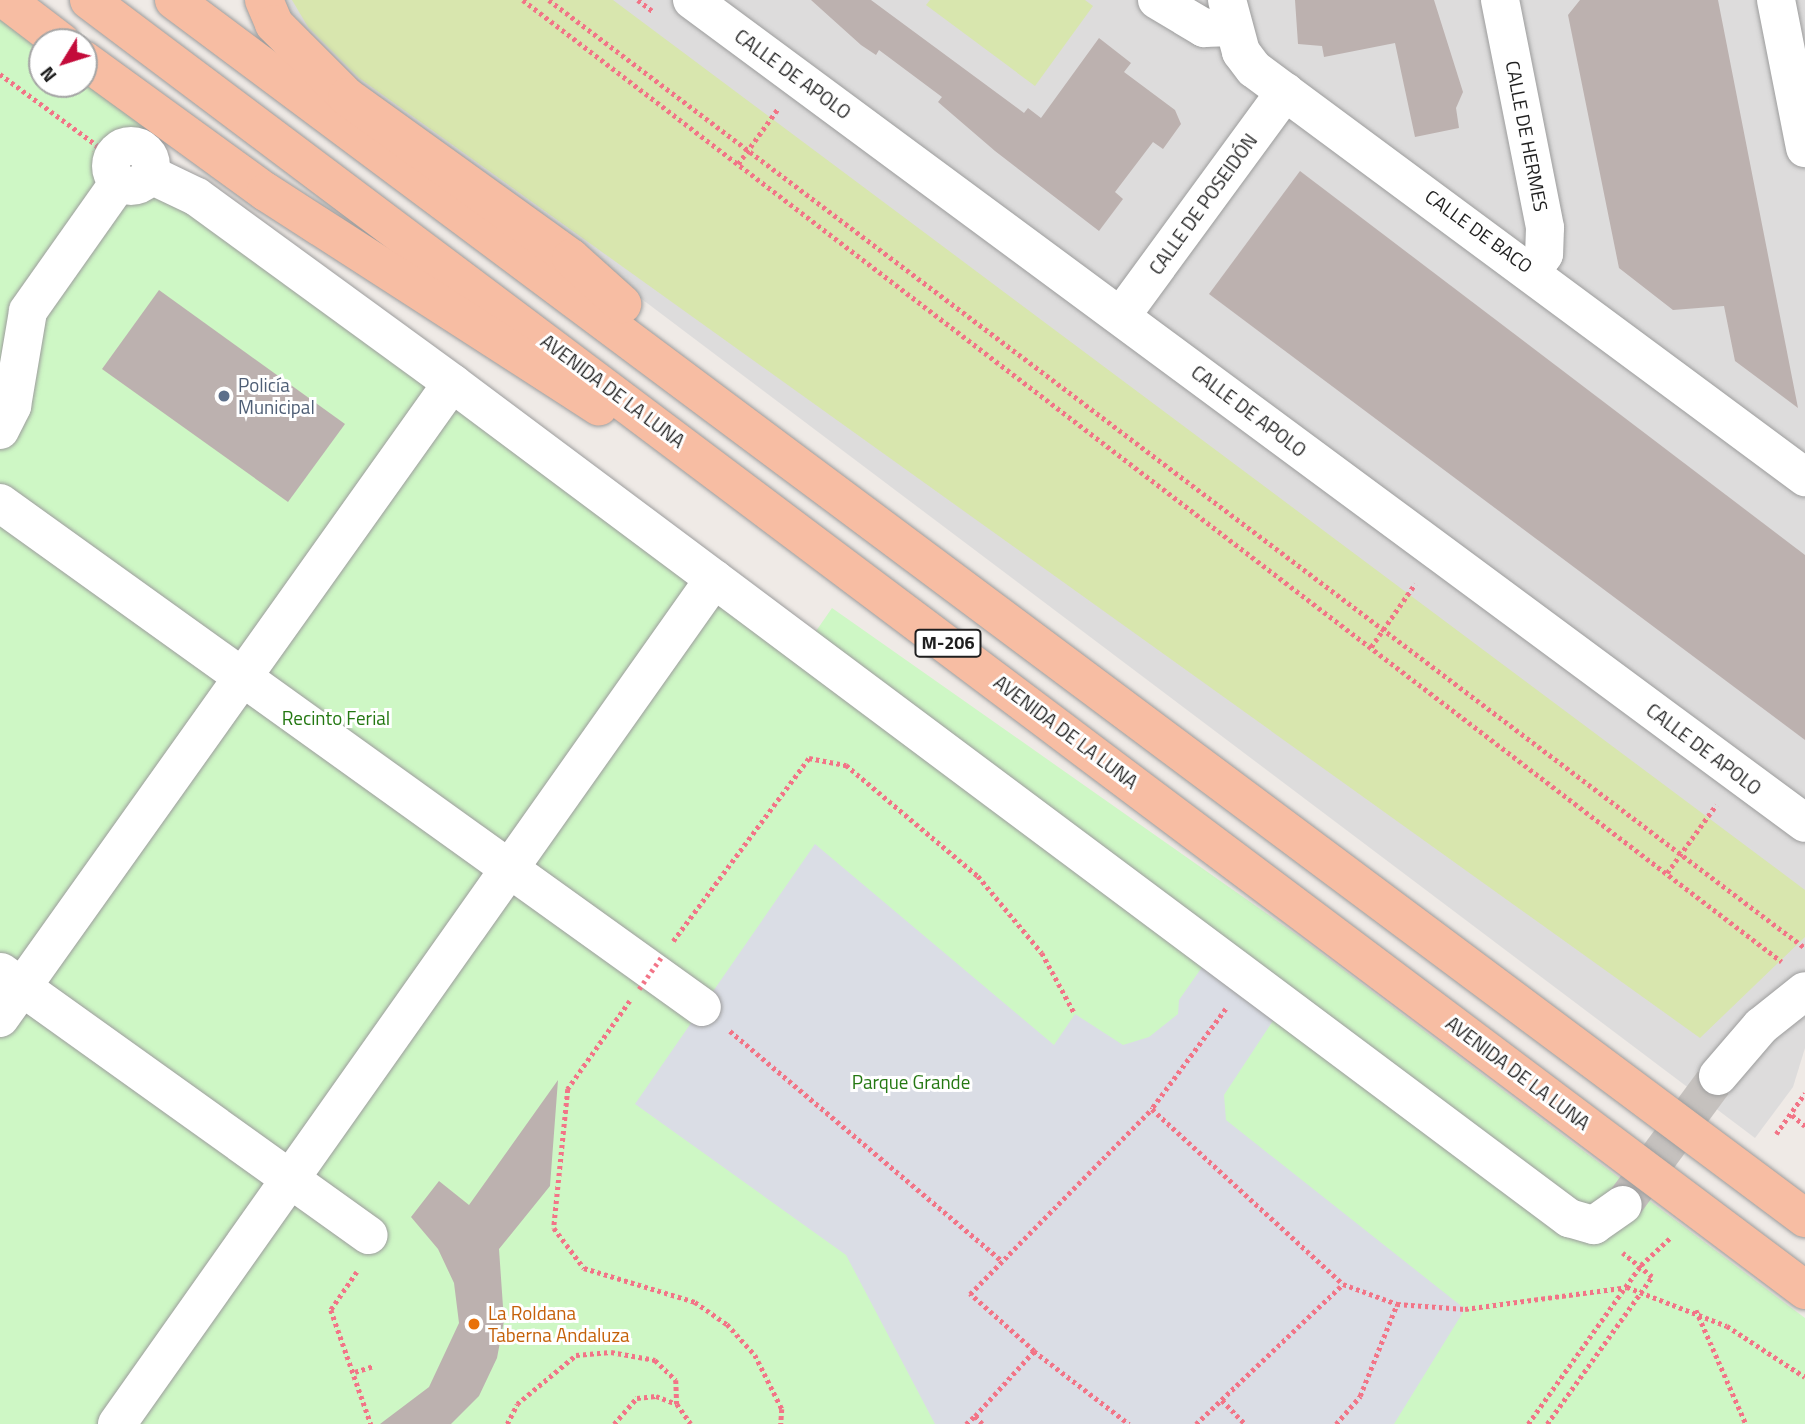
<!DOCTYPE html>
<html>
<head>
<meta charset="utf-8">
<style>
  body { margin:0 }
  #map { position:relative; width:1805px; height:1424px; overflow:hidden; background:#efeae6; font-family:"Titillium Web",sans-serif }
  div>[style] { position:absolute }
  .residential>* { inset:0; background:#dddcdc }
  .grass>* { inset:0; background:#d8e6ae }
  .park>* { inset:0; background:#cef7c5 }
  .plaza>* { inset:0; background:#dadde5 }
  .building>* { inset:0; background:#bcb1af }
  .minor-tunnel>* { height:38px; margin-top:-19px; transform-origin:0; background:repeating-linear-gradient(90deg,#c5c1be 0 38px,transparent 0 57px) }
  .path>* { height:4.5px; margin-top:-2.25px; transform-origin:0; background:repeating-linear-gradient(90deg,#f27487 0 3.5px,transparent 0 7px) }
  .roads { filter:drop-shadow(0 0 2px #9c9c9c) drop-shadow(0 0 2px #9c9c9c) }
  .minor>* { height:38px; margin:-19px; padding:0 19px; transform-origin:19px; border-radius:19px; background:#fff }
  .minor>.ring { margin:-19px; padding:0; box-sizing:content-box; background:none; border:38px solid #fff; border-radius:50% }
  .major>* { height:38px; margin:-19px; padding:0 19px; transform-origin:19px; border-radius:19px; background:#f7bda3 }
  .path-bridge>* { height:4.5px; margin-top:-2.25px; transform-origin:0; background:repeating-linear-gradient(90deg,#f27487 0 3.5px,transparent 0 7px) }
  .dots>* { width:19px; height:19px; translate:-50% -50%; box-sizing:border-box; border:4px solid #fff; border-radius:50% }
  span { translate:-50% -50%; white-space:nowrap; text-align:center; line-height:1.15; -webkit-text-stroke:6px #fff; paint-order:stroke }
  .shield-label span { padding:2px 5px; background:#fff; border:2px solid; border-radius:5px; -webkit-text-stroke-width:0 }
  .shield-label { font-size:18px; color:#1f1f1f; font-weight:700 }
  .street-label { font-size:19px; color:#1f1f1f }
  .service-label { font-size:19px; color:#4e5e75 }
  .left { translate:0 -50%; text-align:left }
  .park-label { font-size:19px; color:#247812 }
  .food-label { font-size:19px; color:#c56008 }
  .north { position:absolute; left:28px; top:28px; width:70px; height:70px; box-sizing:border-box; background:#fff; border:2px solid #a5a5a5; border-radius:50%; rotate:232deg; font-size:19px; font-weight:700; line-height:28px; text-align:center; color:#1f1f1f }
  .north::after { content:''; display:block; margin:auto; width:24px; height:32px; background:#c30b3a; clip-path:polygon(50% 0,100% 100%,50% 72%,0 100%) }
</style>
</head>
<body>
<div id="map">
  <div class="residential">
    <i style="clip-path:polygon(245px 0,1805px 0,1805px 1048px,1793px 1087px,1755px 1138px)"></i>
  </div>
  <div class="grass">
    <i style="clip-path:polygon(292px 0,613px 0,1805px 890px,1805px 937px,1700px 1038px,359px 78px,308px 27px)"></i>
    <i style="clip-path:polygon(930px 0,1085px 0,1093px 6px,1035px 86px,926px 5px)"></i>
  </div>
  <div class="park">
    <i style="clip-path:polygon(0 0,42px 42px,42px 84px,84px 84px,84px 60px,155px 115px,138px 147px,150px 163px,805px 647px,832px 608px,1300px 937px,1805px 1318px,1805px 1424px,0 1424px)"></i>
  </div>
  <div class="plaza">
    <i style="clip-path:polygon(815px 844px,1054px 1045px,1075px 1014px,1123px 1045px,1149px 1037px,1178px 1014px,1179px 1000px,1207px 960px,1280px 1010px,1224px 1095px,1226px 1120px,1465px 1309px,1394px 1424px,935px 1424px,846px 1255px,635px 1104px)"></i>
  </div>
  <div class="building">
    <i style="clip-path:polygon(811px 0,871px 0,1024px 113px,1028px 108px,1041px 118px,1099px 38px,1131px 63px,1124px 72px,1175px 110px,1181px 124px,1163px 149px,1153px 142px,1115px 192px,1123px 199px,1099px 231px,995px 151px,938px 102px,942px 97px,879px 50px,876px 55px,861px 45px)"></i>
    <i style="clip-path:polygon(1295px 0,1434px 0,1463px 92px,1456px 108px,1459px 128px,1415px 137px,1395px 43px,1324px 57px,1322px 46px,1298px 44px)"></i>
    <i style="clip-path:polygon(1580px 0,1718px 0,1798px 408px,1735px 361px,1724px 306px,1673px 310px,1619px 268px,1568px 15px)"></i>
    <i style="clip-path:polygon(1300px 171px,1805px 555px,1805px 740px,1209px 294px)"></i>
    <i style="clip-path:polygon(159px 290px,345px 424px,288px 502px,102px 369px)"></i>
    <i style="clip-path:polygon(558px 1080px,550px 1186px,499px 1249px,504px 1321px,497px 1358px,479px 1396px,451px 1424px,380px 1424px,429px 1387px,459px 1323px,454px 1283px,438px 1249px,411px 1217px,439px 1181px,469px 1205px)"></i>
  </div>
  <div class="minor-tunnel">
    <i style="left:1623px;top:1205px;width:160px;rotate:-53.6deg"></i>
  </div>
  <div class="path">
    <i style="left:523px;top:0;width:1584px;rotate:37.38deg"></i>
    <i style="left:549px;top:0;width:1574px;rotate:37.04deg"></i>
    <i style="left:638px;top:0;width:20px;rotate:37deg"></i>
    <i style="left:0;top:74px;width:122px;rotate:36.3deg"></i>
    <i style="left:98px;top:146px;width:7px;rotate:117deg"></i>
    <i style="left:738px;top:164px;width:67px;rotate:-54.2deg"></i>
    <i style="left:1371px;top:647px;width:77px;rotate:-55.1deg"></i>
    <i style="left:1667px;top:873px;width:84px;rotate:-54.2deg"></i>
    <i style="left:673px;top:941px;width:228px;rotate:-53.4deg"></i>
    <i style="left:809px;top:758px;width:38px;rotate:11deg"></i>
    <i style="left:846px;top:765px;width:172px;rotate:40.1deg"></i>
    <i style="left:978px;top:876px;width:100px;rotate:50.3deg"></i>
    <i style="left:1042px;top:953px;width:69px;rotate:61.6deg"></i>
    <i style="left:630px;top:1001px;width:108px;rotate:125.2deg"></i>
    <i style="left:568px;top:1089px;width:140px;rotate:95.8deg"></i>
    <i style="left:554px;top:1228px;width:50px;rotate:53.1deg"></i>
    <i style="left:584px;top:1268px;width:116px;rotate:17deg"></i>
    <i style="left:695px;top:1302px;width:39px;rotate:35deg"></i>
    <i style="left:727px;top:1324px;width:42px;rotate:47.9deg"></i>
    <i style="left:755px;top:1355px;width:60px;rotate:63.4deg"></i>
    <i style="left:782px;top:1409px;width:15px;rotate:94deg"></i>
    <i style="left:1226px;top:1009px;width:124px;rotate:126.5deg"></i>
    <i style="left:1152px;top:1109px;width:259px;rotate:42.5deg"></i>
    <i style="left:730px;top:1031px;width:356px;rotate:40.2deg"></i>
    <i style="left:1792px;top:1115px;width:17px;rotate:40deg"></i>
    <i style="left:1776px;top:1134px;width:50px;rotate:-54.7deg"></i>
    <i style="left:357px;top:1272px;width:46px;rotate:124.4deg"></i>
    <i style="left:331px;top:1310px;width:121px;rotate:70.7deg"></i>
    <i style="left:1696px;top:1310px;width:124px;rotate:66.3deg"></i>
    <i style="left:1034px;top:1351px;width:86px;rotate:-138.3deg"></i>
    <i style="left:970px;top:1294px;width:260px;rotate:-45.5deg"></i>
    <i style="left:355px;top:1372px;width:19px;rotate:-18deg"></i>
    <i style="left:1222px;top:1400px;width:33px;rotate:46deg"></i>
    <i style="left:507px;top:1424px;width:22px;rotate:-63deg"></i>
    <i style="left:517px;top:1404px;width:77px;rotate:-39.7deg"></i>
    <i style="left:576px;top:1355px;width:35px;rotate:-5deg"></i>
    <i style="left:611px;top:1352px;width:45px;rotate:10.3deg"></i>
    <i style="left:655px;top:1360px;width:29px;rotate:44deg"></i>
    <i style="left:676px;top:1380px;width:24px;rotate:88deg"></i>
    <i style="left:614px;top:1424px;width:35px;rotate:-49deg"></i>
    <i style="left:637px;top:1398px;width:19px;rotate:-6deg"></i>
    <i style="left:656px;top:1396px;width:22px;rotate:21deg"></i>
    <i style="left:677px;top:1404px;width:24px;rotate:55deg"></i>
    <i style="left:966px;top:1424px;width:12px;rotate:-42deg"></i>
    <i style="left:982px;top:1424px;width:11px;rotate:-131deg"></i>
    <i style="left:975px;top:1416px;width:88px;rotate:-47.8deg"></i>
    <i style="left:1034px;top:1351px;width:120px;rotate:37.5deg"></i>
    <i style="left:1196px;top:1424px;width:203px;rotate:-43.6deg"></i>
    <i style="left:1343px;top:1284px;width:58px;rotate:20.3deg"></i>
    <i style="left:1397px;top:1304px;width:68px;rotate:4.2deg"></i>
    <i style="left:1465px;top:1309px;width:163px;rotate:-7.7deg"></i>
    <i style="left:1627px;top:1287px;width:107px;rotate:21.3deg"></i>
    <i style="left:1727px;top:1326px;width:93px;rotate:33.2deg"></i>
    <i style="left:1336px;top:1424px;width:37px;rotate:-49deg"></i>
    <i style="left:1360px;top:1396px;width:99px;rotate:-68.1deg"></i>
    <i style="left:1528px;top:1424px;width:195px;rotate:-54.6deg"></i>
    <i style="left:1641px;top:1265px;width:41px;rotate:-43deg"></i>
    <i style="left:1547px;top:1424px;width:181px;rotate:-54.5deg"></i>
    <i style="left:1652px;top:1277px;width:38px;rotate:-141deg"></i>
  </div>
  <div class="roads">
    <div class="minor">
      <i style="left:692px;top:0;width:1384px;rotate:36.48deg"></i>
      <i style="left:1157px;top:0;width:55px;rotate:30.8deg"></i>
      <i style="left:1204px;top:28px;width:29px;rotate:-2deg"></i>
      <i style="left:1227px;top:0;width:54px;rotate:74.9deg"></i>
      <i style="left:1241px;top:52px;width:21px;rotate:53deg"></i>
      <i style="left:1254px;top:69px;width:686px;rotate:36.52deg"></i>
      <i style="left:1500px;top:0;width:232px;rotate:78.8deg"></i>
      <i style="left:1545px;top:228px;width:26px;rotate:92deg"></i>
      <i style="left:1544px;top:254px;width:19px;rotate:125deg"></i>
      <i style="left:1776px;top:0;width:151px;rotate:78.9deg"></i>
      <i class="ring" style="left:111px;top:146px;width:2px;height:2px"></i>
      <i style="left:149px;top:174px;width:53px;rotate:25.6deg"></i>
      <i style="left:197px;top:197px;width:316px;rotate:36.1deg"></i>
      <i style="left:452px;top:383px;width:1395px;rotate:36.78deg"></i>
      <i style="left:1569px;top:1218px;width:26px;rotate:16deg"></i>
      <i style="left:1594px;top:1225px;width:35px;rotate:-35deg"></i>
      <i style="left:1121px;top:316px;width:278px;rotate:-53.8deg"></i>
      <i style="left:0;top:430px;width:27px;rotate:-63deg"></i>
      <i style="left:12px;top:406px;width:96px;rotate:-80.4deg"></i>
      <i style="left:28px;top:311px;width:158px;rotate:-54.8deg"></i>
      <i style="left:0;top:503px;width:864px;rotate:35.68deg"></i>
      <i style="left:1px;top:972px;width:452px;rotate:35.6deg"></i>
      <i style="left:0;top:1018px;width:779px;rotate:-54.56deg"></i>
      <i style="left:1718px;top:1076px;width:66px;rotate:-49.3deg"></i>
      <i style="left:1761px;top:1026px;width:56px;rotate:-38.5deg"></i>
      <i style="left:117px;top:1424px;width:1035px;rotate:-54.76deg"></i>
    </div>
    <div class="major">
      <i style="left:6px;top:0;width:69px;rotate:37.4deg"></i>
      <i style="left:89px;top:0;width:2147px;rotate:36.93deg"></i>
      <i style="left:174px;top:0;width:2036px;rotate:36.75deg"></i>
      <i style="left:264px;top:0;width:26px;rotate:67deg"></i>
      <i style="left:274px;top:24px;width:103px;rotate:45deg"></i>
      <i style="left:347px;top:97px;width:276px;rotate:35.7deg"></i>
      <i style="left:571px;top:258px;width:69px;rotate:42deg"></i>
      <i style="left:84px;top:60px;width:225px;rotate:36deg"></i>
      <i style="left:266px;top:192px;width:396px;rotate:32.8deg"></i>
    </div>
  </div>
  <div class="path-bridge">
    <i style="left:639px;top:989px;width:38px;rotate:-55deg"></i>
  </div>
  <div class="dots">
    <i style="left:224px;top:396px;background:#5c6f8a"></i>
    <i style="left:474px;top:1324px;background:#e8710a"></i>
  </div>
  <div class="shield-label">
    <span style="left:948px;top:643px">M-206</span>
  </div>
  <div class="street-label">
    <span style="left:793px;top:74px;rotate:36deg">CALLE DE APOLO</span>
    <span style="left:1527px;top:136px;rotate:79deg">CALLE DE HERMES</span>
    <span style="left:1203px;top:204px;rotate:-54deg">CALLE DE POSEIDÓN</span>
    <span style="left:1479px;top:231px;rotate:36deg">CALLE DE BACO</span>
    <span style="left:613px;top:391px;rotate:37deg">AVENIDA DE LA LUNA</span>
    <span style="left:1249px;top:411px;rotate:37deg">CALLE DE APOLO</span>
    <span style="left:1066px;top:732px;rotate:37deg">AVENIDA DE LA LUNA</span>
    <span style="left:1704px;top:749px;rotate:37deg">CALLE DE APOLO</span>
    <span style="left:1518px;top:1073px;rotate:37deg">AVENIDA DE LA LUNA</span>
  </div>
  <div class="service-label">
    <span class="left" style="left:238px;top:396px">Policía<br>Municipal</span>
  </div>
  <div class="park-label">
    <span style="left:336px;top:718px">Recinto Ferial</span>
    <span style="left:911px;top:1082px">Parque Grande</span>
  </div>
  <div class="food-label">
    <span class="left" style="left:488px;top:1324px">La Roldana<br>Taberna Andaluza</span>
  </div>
  <div class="north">N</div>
</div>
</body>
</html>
